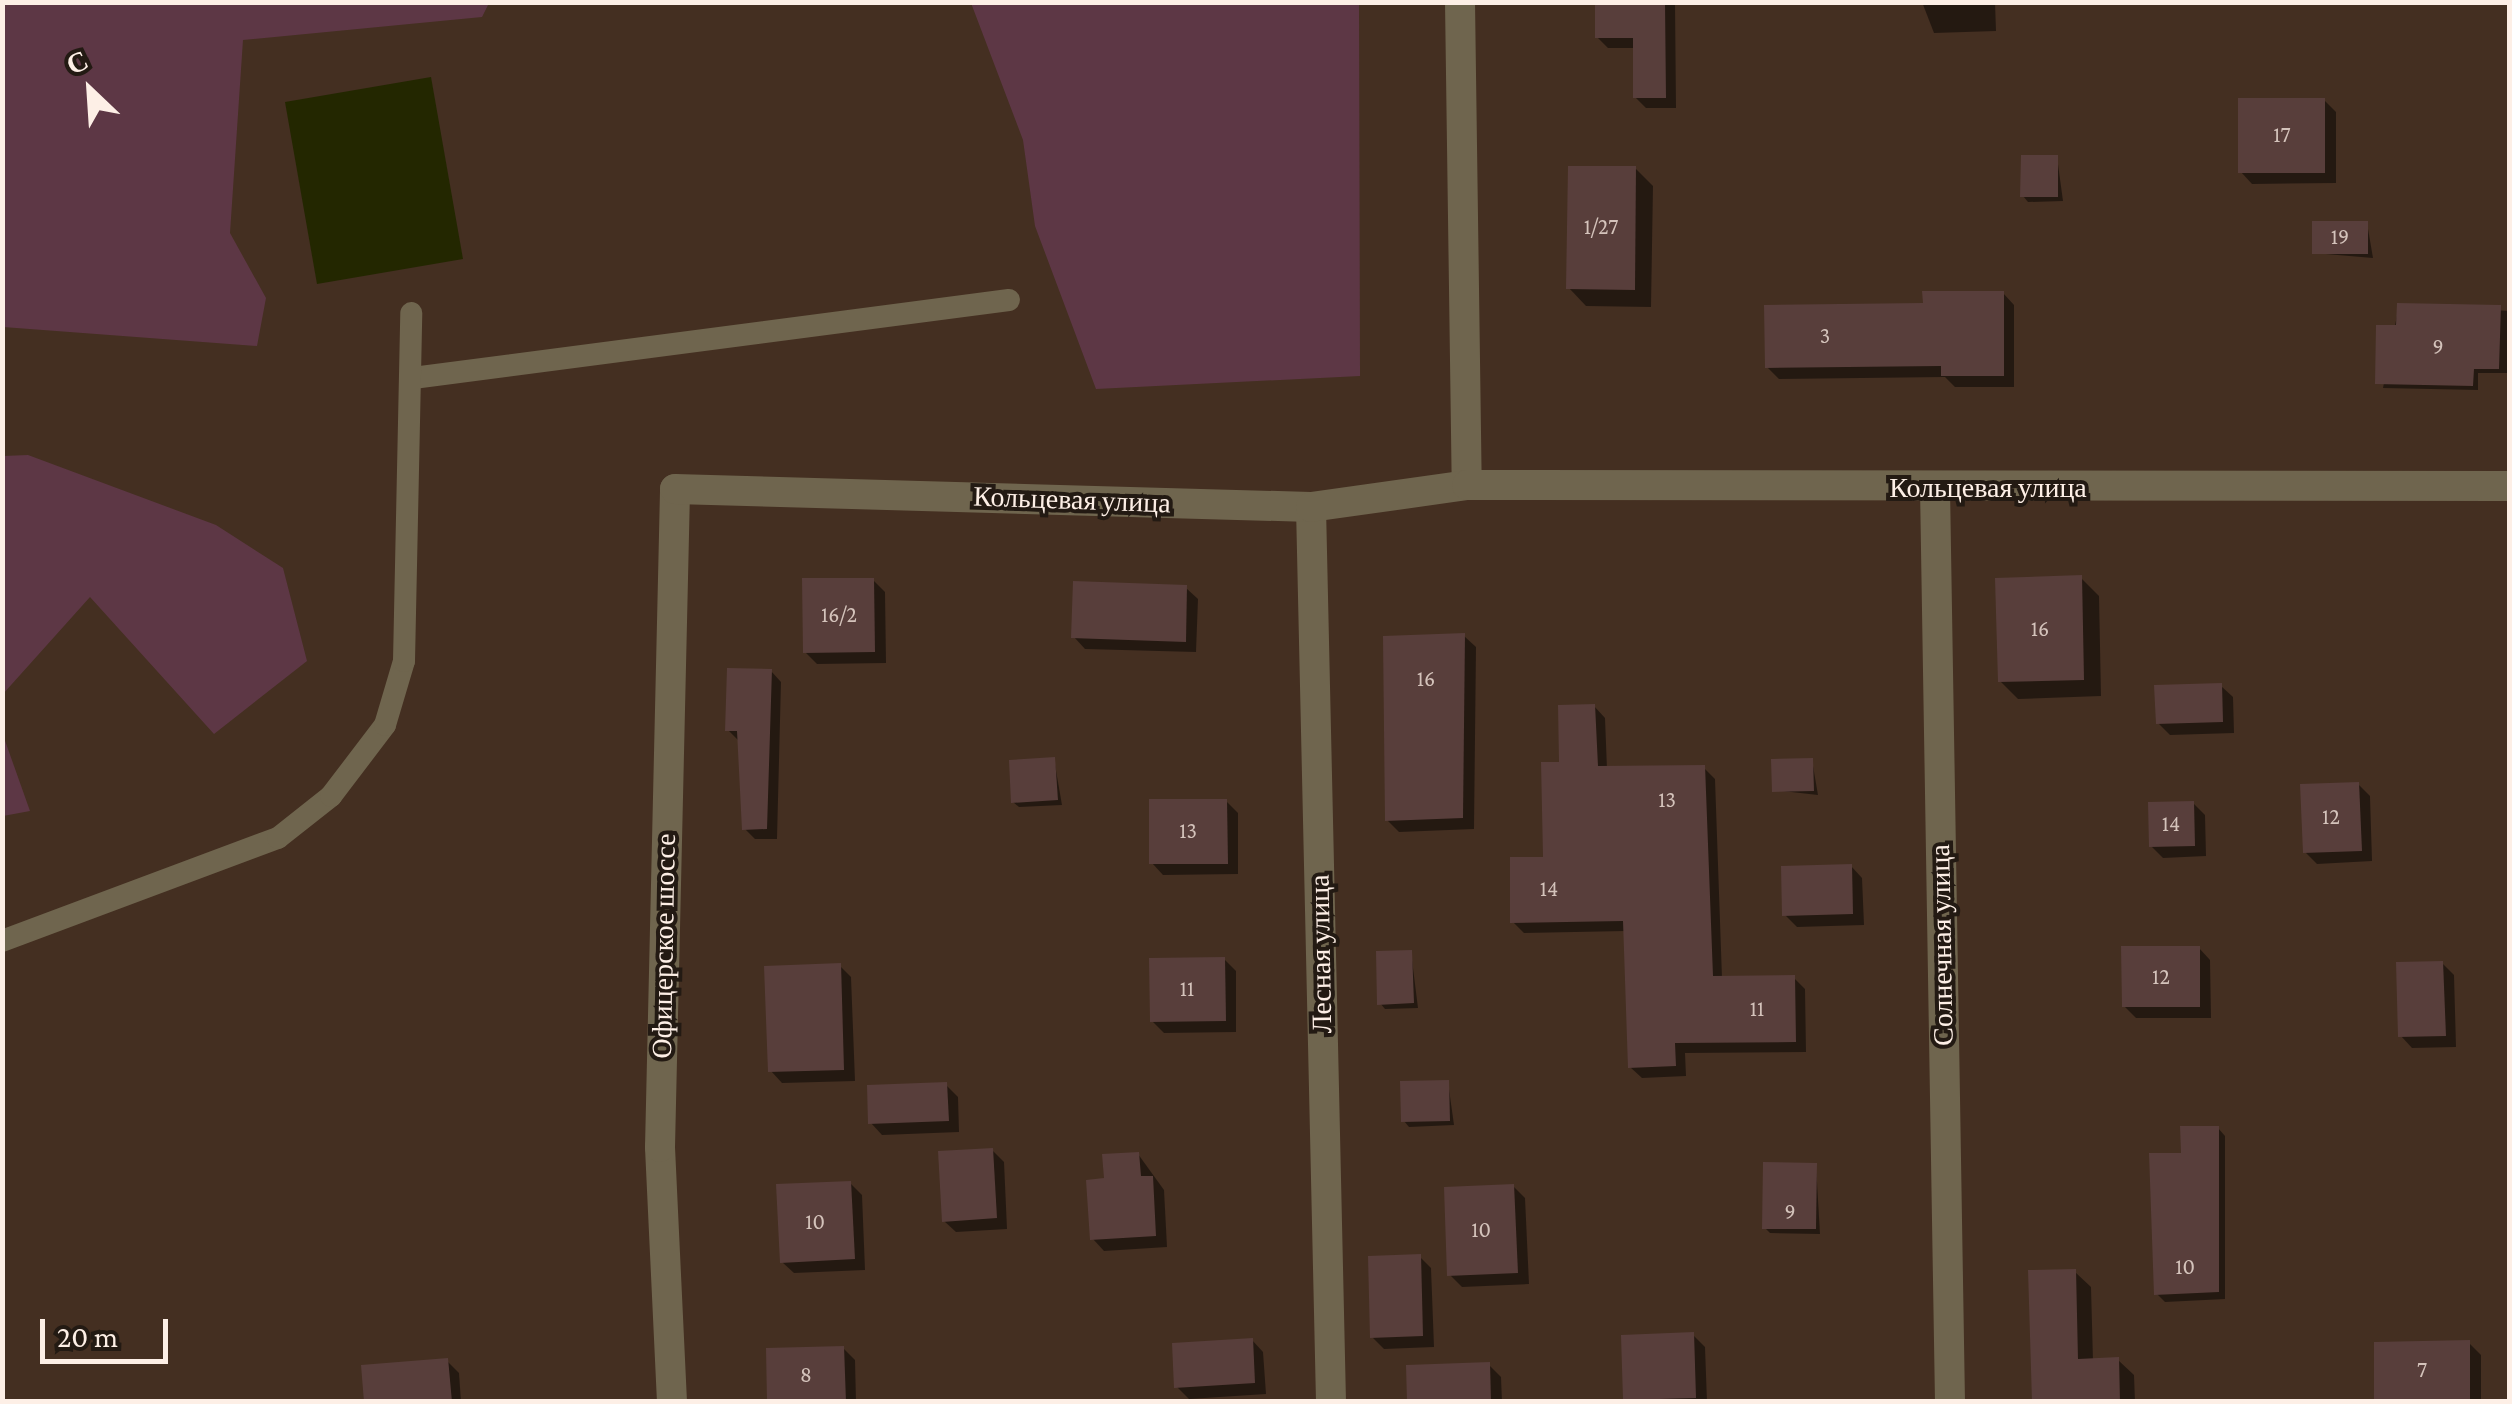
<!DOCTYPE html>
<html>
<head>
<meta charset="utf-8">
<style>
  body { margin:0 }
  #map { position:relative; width:2512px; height:1404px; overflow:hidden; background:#442f21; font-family:"Crimson Pro",serif }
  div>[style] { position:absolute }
  .green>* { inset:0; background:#5d3745 }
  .water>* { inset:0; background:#232700 }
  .shadow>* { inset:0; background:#0007 }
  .building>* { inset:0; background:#583e3b }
  .lane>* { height:22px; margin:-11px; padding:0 11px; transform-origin:11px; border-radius:11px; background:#6f654e }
  .street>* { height:30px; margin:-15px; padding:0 15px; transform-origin:15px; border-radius:15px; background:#6f654e }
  span { translate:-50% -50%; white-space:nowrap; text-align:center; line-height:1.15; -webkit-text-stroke:8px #231a13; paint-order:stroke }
  .number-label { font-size:22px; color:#d4c3bb }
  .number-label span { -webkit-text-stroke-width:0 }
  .street-label { font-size:28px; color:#fdefe6 }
  .frame { position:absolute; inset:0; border:5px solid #fdefe6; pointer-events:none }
  .north { position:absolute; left:40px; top:40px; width:100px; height:100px; -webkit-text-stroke:8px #231a13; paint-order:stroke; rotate:335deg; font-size:28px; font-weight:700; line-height:40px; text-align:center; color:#fdefe6 }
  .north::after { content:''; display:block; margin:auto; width:35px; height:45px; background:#fdefe6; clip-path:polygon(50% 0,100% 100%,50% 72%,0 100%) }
  .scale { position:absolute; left:40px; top:1319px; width:128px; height:45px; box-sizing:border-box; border:5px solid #fdefe6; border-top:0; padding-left:12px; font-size:30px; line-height:35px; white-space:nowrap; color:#fdefe6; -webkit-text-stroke:8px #231a13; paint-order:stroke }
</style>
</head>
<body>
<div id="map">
  <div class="green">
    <i style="clip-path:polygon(2px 3px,3px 2px,489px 3px,482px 17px,243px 40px,230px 233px,266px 298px,257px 346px,3px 327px)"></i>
    <i style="clip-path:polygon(971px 3px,1359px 3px,1360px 376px,1096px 389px,1035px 226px,1023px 140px)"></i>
    <i style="clip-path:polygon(28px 455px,216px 525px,283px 568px,307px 661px,214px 734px,90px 597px,3px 694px,3px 456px)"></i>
    <i style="clip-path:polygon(2px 735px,3px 735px,30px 811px,3px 816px)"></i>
  </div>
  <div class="water">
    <i style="clip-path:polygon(431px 77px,463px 259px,317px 284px,285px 102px)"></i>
  </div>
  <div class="shadow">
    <i style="clip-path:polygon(1597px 2px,1675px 2px,1676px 108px,1646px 108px,1635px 97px,1636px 48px,1608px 48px,1597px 37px)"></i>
    <i style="clip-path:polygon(1922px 2px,1995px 2px,1996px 31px,1934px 33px)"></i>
    <i style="clip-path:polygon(2324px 100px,2336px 112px,2336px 183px,2252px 184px,2241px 172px)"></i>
    <i style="clip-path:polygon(2057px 157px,2063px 201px,2028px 202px,2023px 196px)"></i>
    <i style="clip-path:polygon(1635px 168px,1653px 186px,1651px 307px,1586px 306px,1569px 288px)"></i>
    <i style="clip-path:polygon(2367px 223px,2373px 258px,2314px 253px)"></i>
    <i style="clip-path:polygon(2003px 293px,2014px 305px,2014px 387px,1955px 387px,1945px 377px,1779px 379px,1767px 367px,1925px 305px)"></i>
    <i style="clip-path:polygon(2399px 305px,2510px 311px,2510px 373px,2478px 373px,2478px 390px,2383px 388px)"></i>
    <i style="clip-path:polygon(2081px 578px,2099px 596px,2101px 696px,2018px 699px,2000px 681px)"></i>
    <i style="clip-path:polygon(873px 580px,885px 592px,886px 663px,817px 664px,805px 652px)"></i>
    <i style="clip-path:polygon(1186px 588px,1198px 599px,1196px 652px,1085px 649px,1074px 637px)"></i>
    <i style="clip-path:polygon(1464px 636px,1476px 647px,1474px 829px,1399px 832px,1387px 820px)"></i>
    <i style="clip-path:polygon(771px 671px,781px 682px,777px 839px,755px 839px,745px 829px,738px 740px,728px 730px)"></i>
    <i style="clip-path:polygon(2221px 686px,2233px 697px,2234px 733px,2170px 735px,2158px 723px)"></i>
    <i style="clip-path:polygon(1594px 706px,1605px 718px,1607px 769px,1704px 768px,1715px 779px,1722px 978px,1794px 978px,1805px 989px,1806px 1052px,1685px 1053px,1686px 1076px,1642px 1078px,1630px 1067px,1626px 931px,1524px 933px,1513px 922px,1546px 859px,1562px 764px)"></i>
    <i style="clip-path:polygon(1054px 759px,1062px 805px,1019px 807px,1013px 802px)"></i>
    <i style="clip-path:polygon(1812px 760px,1818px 795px,1774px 790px)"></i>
    <i style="clip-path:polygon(2358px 784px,2370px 796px,2372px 861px,2317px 864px,2305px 852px)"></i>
    <i style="clip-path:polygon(1226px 801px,1238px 813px,1238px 874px,1163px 875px,1152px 863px)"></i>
    <i style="clip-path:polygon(2193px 803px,2205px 815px,2206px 856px,2163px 858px,2151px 846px)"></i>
    <i style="clip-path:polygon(1851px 866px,1862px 878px,1864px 925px,1797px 927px,1785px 915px)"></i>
    <i style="clip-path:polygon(2199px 948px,2210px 960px,2211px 1018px,2136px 1018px,2124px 1006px)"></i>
    <i style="clip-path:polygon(1411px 952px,1418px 1008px,1385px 1009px,1380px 1003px)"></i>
    <i style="clip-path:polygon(1224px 959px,1236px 971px,1236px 1032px,1164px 1033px,1152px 1021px)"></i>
    <i style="clip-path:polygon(2442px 963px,2454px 975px,2456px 1047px,2412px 1048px,2401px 1036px)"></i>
    <i style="clip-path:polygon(840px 966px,851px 977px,855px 1081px,782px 1083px,771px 1071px)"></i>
    <i style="clip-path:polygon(1448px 1082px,1454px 1125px,1409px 1127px,1404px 1121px)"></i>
    <i style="clip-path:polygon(946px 1085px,958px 1097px,959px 1132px,882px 1135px,871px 1123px)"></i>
    <i style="clip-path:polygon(2218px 1128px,2225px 1136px,2225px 1299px,2165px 1302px,2157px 1294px)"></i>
    <i style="clip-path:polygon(992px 1150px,1004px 1162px,1007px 1229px,956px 1232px,944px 1221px)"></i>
    <i style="clip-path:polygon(1138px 1154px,1164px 1190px,1167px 1247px,1104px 1251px,1093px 1239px,1107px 1181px)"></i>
    <i style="clip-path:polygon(1816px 1165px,1820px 1234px,1770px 1233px,1765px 1228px)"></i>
    <i style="clip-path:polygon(850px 1183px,862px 1195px,865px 1270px,794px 1273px,782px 1262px)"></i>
    <i style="clip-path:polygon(1513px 1186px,1525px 1198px,1529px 1284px,1462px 1287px,1450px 1275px)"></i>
    <i style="clip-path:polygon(1420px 1257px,1431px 1268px,1434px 1347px,1384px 1349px,1372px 1337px)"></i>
    <i style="clip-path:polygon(2075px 1272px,2091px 1287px,2093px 1361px,2118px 1360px,2134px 1375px,2135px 1402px,2034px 1402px)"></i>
    <i style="clip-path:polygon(1693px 1335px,1705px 1347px,1707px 1402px,1626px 1399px)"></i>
    <i style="clip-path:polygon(1252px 1340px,1263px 1352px,1266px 1394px,1189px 1399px,1177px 1387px)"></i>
    <i style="clip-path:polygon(2469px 1343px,2481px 1355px,2481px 1402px,2377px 1398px)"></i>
    <i style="clip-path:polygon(843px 1348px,855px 1360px,856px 1402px,769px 1402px)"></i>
    <i style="clip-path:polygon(447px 1361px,459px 1373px,461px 1402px,366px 1402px)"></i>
    <i style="clip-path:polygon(1489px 1365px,1501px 1377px,1502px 1402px,1409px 1402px)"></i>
  </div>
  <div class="building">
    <i style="clip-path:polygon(1595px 2px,1665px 2px,1666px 98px,1633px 98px,1633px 38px,1595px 38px)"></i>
    <i style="clip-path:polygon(2238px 98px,2325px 98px,2325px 173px,2238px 173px)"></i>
    <i style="clip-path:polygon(2021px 155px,2058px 155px,2058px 197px,2020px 197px)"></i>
    <i style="clip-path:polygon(1568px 166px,1636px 166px,1635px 290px,1566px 289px)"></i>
    <i style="clip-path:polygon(2312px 221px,2368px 221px,2368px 254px,2312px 254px)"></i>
    <i style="clip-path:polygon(1922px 291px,2004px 291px,2004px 376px,1941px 376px,1941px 366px,1765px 368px,1764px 305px,1923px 303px)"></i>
    <i style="clip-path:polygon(2397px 303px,2501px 305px,2499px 369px,2474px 369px,2473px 386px,2375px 384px,2376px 325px,2396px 325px)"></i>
    <i style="clip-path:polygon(2082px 575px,2084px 680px,1998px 682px,1995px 578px)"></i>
    <i style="clip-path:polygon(802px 578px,874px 578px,875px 652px,803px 653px)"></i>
    <i style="clip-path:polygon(1073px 581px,1187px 585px,1186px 642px,1071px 638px)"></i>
    <i style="clip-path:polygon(1465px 633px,1463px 818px,1385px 821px,1383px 636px)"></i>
    <i style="clip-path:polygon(727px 668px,772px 669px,767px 829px,742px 830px,737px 731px,725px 731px)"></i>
    <i style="clip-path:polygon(2222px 683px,2223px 722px,2156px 724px,2154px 685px)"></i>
    <i style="clip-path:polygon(1595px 704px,1598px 766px,1705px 765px,1713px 976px,1795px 975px,1796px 1042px,1675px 1043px,1676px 1066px,1628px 1068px,1623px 921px,1510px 923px,1510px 857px,1543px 857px,1541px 762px,1559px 762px,1558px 705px)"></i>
    <i style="clip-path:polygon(1055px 757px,1058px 800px,1011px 803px,1009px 760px)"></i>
    <i style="clip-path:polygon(1813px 758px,1814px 791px,1772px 792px,1771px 759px)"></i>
    <i style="clip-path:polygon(2359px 782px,2362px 851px,2303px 853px,2300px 784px)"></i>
    <i style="clip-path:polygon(1149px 799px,1227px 799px,1228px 864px,1149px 864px)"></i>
    <i style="clip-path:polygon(2194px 801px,2195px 846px,2149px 847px,2148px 802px)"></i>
    <i style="clip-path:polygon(1852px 864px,1853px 914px,1782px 916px,1781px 866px)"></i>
    <i style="clip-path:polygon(2121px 946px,2200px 946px,2200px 1007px,2122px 1007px)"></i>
    <i style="clip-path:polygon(1412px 950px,1414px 1003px,1377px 1005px,1376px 951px)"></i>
    <i style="clip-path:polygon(1225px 957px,1226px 1021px,1150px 1022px,1149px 958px)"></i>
    <i style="clip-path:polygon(2443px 961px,2446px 1036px,2398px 1037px,2396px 962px)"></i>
    <i style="clip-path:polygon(841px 963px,844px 1070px,768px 1072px,764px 966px)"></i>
    <i style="clip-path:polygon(1449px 1080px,1450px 1121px,1401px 1122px,1400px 1081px)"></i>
    <i style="clip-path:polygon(947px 1082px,949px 1121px,868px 1124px,867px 1085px)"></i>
    <i style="clip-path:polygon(2180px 1126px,2219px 1126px,2219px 1292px,2154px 1295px,2149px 1153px,2181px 1153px)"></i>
    <i style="clip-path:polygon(993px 1148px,997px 1218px,942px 1222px,938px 1151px)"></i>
    <i style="clip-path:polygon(1139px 1152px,1141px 1176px,1153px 1176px,1156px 1236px,1090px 1240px,1086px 1180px,1104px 1178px,1102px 1154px)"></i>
    <i style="clip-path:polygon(1763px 1162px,1817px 1163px,1816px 1229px,1762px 1229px)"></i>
    <i style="clip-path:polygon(851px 1181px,855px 1259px,780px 1263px,776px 1184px)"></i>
    <i style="clip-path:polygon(1514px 1184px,1518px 1273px,1447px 1276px,1444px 1187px)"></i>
    <i style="clip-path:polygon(1421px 1254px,1423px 1336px,1370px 1338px,1368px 1256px)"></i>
    <i style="clip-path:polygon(2076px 1269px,2078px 1359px,2119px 1357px,2120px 1402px,2032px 1402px,2028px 1270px)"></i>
    <i style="clip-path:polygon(1694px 1332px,1696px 1398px,1623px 1400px,1621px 1335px)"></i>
    <i style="clip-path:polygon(1253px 1338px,1255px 1383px,1174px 1388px,1172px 1343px)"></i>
    <i style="clip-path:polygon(2470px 1340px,2470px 1399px,2374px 1399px,2374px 1342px)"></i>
    <i style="clip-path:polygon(844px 1346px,846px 1402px,767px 1402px,766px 1348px)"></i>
    <i style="clip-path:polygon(448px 1358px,452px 1402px,364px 1402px,361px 1365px)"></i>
    <i style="clip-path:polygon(1490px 1362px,1491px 1402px,1407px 1402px,1406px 1365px)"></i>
  </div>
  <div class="lane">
    <i style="left:413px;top:378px;width:601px;rotate:-7.46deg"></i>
    <i style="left:2px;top:941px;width:295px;rotate:-20.5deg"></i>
    <i style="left:278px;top:838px;width:68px;rotate:-38.4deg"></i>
    <i style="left:331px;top:796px;width:89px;rotate:-52.7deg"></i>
    <i style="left:385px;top:725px;width:67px;rotate:-73.5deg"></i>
    <i style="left:404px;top:661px;width:348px;rotate:-88.8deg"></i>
  </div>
  <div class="street">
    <i style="left:1460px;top:2px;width:483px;rotate:89.2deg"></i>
    <i style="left:1935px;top:488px;width:914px;rotate:89.06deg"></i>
    <i style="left:1311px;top:507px;width:895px;rotate:88.72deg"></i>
    <i style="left:672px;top:1402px;width:255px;rotate:-92.7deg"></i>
    <i style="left:660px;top:1147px;width:658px;rotate:-88.69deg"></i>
    <i style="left:675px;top:489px;width:636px;rotate:1.62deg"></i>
    <i style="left:1311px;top:507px;width:158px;rotate:-8deg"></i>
    <i style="left:1467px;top:485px;width:1043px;rotate:0.05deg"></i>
  </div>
  <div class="number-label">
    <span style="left:2282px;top:135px">17</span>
    <span style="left:1601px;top:227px">1/27</span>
    <span style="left:2340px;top:237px">19</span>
    <span style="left:1825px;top:336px">3</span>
    <span style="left:2438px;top:347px">9</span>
    <span style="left:839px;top:615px">16/2</span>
    <span style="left:2040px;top:629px">16</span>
    <span style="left:1426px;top:679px">16</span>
    <span style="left:1667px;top:800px">13</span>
    <span style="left:2331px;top:817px">12</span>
    <span style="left:2171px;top:824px">14</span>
    <span style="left:1188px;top:831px">13</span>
    <span style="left:1549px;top:889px">14</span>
    <span style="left:2161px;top:977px">12</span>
    <span style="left:1187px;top:989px">11</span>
    <span style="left:1757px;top:1009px">11</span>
    <span style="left:1790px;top:1212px">9</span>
    <span style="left:815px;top:1222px">10</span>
    <span style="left:1481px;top:1230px">10</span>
    <span style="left:2185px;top:1267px">10</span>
    <span style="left:2422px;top:1370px">7</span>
    <span style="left:806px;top:1375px">8</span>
  </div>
  <div class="street-label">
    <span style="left:1988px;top:488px">Кольцевая улица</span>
    <span style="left:1072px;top:500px;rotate:2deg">Кольцевая улица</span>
    <span style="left:1942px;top:945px;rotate:-91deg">Солнечная улица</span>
    <span style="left:664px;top:946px;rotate:-89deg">Офицерское шоссе</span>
    <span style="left:1321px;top:954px;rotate:-91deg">Лесная улица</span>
  </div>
  <div class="frame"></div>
  <div class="north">С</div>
  <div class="scale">20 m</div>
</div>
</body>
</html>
